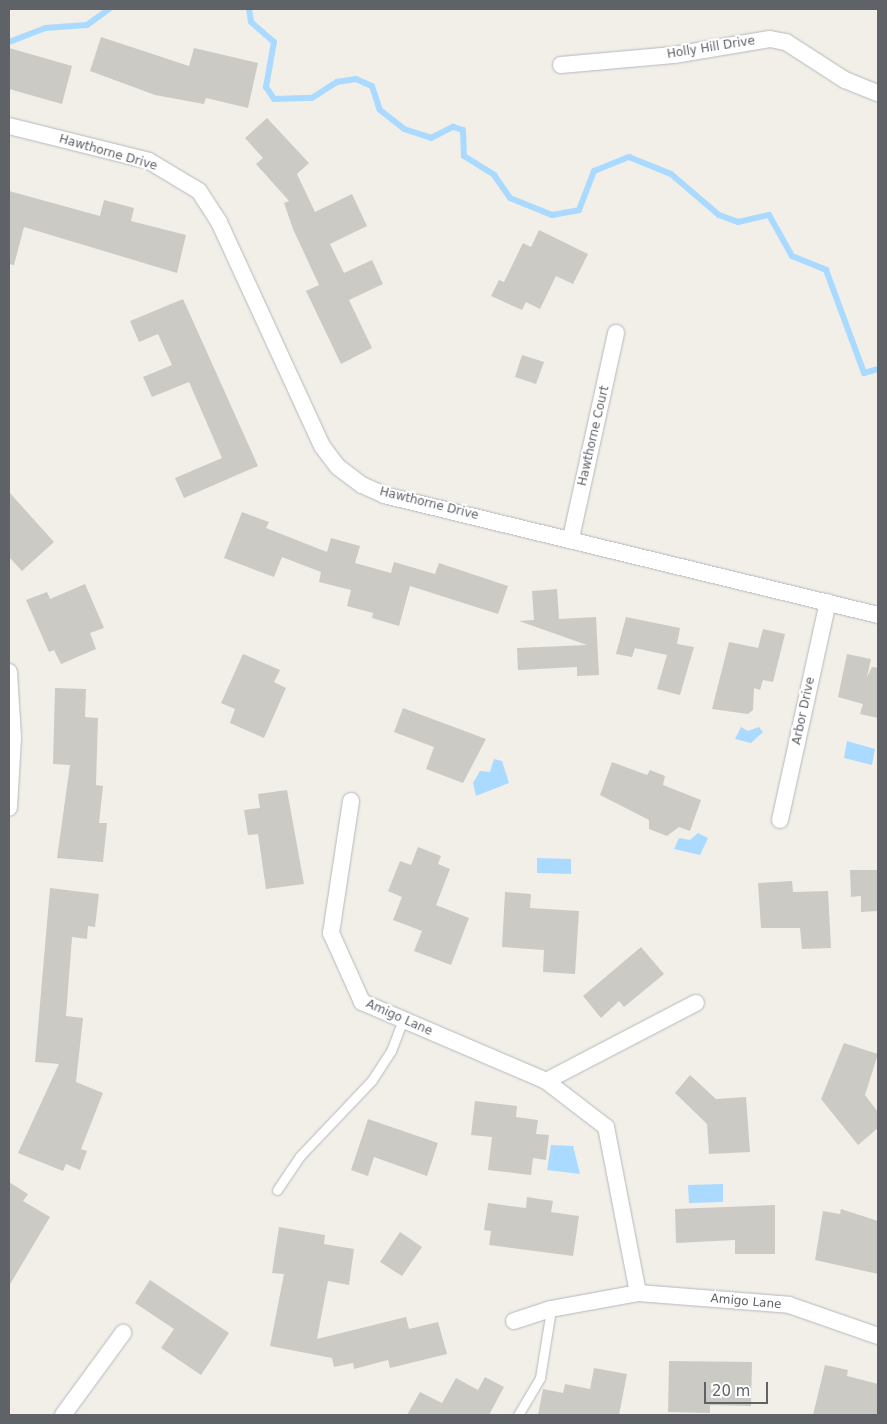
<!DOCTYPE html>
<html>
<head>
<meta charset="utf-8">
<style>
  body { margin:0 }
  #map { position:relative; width:887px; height:1424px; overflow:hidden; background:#f1efe8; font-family:"DejaVu Sans",sans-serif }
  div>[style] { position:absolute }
  .water>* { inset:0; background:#aadaff }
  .stream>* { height:6px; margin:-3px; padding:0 3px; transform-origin:3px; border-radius:3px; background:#aadaff }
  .building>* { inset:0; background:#cccac5 }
  .roads { filter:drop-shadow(0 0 1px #b5b8bc) drop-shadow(0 0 1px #b5b8bc) }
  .lane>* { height:9px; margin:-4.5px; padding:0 4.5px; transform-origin:4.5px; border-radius:4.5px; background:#fff }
  .street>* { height:16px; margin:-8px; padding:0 8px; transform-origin:8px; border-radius:8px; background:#fff }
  span { translate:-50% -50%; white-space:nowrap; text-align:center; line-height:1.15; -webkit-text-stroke:4px #fff; paint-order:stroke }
  .street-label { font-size:12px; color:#5f6368 }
  .frame { position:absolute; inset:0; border:10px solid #5f6368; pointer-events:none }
  .scale { position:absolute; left:704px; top:1382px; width:64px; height:22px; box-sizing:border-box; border:2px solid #5f6368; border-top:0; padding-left:6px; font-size:15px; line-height:18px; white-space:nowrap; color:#5f6368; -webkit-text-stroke:4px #fff; paint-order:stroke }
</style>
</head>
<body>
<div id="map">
  <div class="water">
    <i style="clip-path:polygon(741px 727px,748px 731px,759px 727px,763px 732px,751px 743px,735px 739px)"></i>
    <i style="clip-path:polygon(847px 741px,875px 749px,872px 765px,844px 758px)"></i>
    <i style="clip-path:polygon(494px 759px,502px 761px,509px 783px,476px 796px,473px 783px,480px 771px,490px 772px)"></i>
    <i style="clip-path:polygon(698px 833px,708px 838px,700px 855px,674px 849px,679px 838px,690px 840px)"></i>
    <i style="clip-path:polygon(537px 858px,571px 859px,571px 874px,537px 873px)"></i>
    <i style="clip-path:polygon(551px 1145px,573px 1146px,580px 1174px,547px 1170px)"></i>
    <i style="clip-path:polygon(723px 1184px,723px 1202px,689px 1203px,688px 1185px)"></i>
  </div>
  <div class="stream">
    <i style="left:249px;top:9px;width:13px;rotate:81deg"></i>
    <i style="left:251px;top:22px;width:30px;rotate:41deg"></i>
    <i style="left:274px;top:42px;width:46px;rotate:100.1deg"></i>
    <i style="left:266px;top:87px;width:14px;rotate:56deg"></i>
    <i style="left:274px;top:99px;width:38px;rotate:-2deg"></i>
    <i style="left:312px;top:98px;width:30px;rotate:-33deg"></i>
    <i style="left:337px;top:82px;width:19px;rotate:-9deg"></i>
    <i style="left:356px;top:79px;width:17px;rotate:24deg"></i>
    <i style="left:372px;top:86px;width:25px;rotate:72deg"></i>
    <i style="left:380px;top:110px;width:31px;rotate:38deg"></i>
    <i style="left:404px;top:129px;width:28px;rotate:18deg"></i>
    <i style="left:431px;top:138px;width:25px;rotate:-27deg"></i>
    <i style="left:453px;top:127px;width:10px;rotate:17deg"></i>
    <i style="left:463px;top:130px;width:26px;rotate:88deg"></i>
    <i style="left:464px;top:156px;width:36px;rotate:32deg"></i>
    <i style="left:494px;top:175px;width:28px;rotate:55deg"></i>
    <i style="left:510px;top:198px;width:45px;rotate:22deg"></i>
    <i style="left:552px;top:215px;width:27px;rotate:-10deg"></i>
    <i style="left:579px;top:210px;width:42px;rotate:-69deg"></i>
    <i style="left:594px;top:171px;width:38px;rotate:-22deg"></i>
    <i style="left:629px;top:157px;width:45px;rotate:22deg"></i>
    <i style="left:671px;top:174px;width:63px;rotate:40.5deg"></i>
    <i style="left:719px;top:215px;width:20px;rotate:20deg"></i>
    <i style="left:738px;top:222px;width:32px;rotate:-13deg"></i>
    <i style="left:769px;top:215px;width:47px;rotate:60.7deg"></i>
    <i style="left:792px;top:256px;width:37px;rotate:22deg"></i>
    <i style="left:826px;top:270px;width:110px;rotate:69.7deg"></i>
    <i style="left:864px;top:373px;width:15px;rotate:-16deg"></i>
    <i style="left:9px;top:42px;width:39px;rotate:-21deg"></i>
    <i style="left:45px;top:28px;width:42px;rotate:-4.1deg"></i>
    <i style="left:87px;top:25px;width:27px;rotate:-36deg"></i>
  </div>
  <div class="building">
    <i style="clip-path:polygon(101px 37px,189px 66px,194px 48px,258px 63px,248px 108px,206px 98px,204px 104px,155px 95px,90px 71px)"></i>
    <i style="clip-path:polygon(9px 48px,72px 66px,62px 104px,9px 89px)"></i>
    <i style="clip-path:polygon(267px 118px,309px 163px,297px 174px,315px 212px,352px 194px,367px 226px,330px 244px,344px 273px,372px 260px,383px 284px,349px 300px,372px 348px,341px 364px,306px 291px,319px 285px,293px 229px,284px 203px,289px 201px,256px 164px,263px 158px,245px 138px)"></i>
    <i style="clip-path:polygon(9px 191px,100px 216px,104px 200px,134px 208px,131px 221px,186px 235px,177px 273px,24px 227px,14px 265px,9px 264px)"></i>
    <i style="clip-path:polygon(539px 230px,588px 254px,573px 284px,556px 276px,540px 309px,526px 302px,522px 310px,491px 296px,499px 280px,504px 282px,523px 243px,531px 247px)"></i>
    <i style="clip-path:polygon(183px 299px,258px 466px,184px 498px,175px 478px,222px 458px,189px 382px,152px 397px,143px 377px,172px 365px,158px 334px,139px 342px,130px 321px)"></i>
    <i style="clip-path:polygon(522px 355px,544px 362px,536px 384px,515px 377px)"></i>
    <i style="clip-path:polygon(9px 492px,54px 542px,22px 571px,9px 557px)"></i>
    <i style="clip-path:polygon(242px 512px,269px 522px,266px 528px,327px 552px,331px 538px,360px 546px,355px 563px,391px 573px,394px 562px,435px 574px,439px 563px,508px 586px,498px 614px,410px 586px,399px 626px,372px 618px,373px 613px,347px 606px,351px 590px,319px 582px,321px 572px,282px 557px,274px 577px,224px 558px)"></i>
    <i style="clip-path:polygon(85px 584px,104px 628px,90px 633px,96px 649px,61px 664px,54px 650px,49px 652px,26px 600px,47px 592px,50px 599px)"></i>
    <i style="clip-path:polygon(557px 589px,559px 619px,596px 617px,599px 675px,577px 676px,577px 667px,518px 670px,517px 648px,587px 645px,519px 621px,534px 620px,532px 591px)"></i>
    <i style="clip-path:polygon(626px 617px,680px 628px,677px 644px,694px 647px,680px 695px,657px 689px,667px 655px,635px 648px,632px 657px,616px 654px)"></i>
    <i style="clip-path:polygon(763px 629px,785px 634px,773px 682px,763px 680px,760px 690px,754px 688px,753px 710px,748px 714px,712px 709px,729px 642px,758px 648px)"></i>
    <i style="clip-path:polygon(243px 654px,280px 670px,274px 682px,286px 688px,264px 738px,230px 723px,235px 709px,221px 703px)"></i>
    <i style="clip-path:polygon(847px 654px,871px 659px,867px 677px,872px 667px,878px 668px,878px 718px,860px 714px,863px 704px,838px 697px)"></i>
    <i style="clip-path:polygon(55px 688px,86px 689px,85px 717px,98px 718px,96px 785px,103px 786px,99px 823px,107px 823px,103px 862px,57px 858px,70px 765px,53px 764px)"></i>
    <i style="clip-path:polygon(403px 708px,486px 739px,463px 783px,426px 769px,434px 747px,394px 732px)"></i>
    <i style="clip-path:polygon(612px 762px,647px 775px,650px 770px,665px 776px,663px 785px,701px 800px,690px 831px,679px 827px,667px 836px,649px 829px,649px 820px,600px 795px)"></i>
    <i style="clip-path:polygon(287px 790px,304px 884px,266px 889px,258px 834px,248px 835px,244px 810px,260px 808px,258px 794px)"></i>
    <i style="clip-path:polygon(418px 847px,441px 856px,438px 864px,450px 869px,436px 905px,469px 918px,451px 965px,414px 951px,422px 931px,393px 920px,402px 897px,388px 891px,400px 861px,411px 865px)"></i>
    <i style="clip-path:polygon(850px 870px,878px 870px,878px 911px,861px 912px,861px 896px,851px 897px)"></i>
    <i style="clip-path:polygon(792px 881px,793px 892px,828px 891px,831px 948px,802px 949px,800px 928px,761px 928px,758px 883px)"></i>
    <i style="clip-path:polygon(50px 888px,99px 894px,95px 927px,88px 926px,87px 939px,72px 937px,66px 1016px,83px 1018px,76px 1082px,103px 1093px,81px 1149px,87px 1151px,80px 1170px,66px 1164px,63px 1171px,18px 1153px,59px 1064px,35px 1062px)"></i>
    <i style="clip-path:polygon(505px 892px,531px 894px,530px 908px,579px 911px,575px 974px,543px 972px,544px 950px,502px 947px)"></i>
    <i style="clip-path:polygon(641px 947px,664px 974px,624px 1007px,619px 1001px,601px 1018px,583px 996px)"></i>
    <i style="clip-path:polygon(844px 1043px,878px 1054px,865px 1095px,878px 1112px,878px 1128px,858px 1145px,821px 1099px)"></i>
    <i style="clip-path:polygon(690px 1075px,716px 1099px,746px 1097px,750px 1152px,709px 1154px,707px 1124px,675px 1093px)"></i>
    <i style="clip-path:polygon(475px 1101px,517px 1106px,516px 1117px,538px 1120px,536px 1134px,549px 1135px,546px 1160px,533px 1158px,531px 1175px,488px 1170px,492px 1137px,471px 1135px)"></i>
    <i style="clip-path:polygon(368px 1119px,438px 1143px,427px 1176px,374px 1157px,368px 1176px,351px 1170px)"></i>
    <i style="clip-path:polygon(9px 1182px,28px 1194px,23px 1201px,50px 1217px,9px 1286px)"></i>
    <i style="clip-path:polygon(527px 1197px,553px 1201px,551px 1212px,579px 1216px,573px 1256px,489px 1245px,491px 1231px,484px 1230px,488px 1203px,526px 1208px)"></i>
    <i style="clip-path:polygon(775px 1205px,775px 1254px,735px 1254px,735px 1240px,676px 1243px,675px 1209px)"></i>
    <i style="clip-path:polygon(841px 1209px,878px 1221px,878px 1274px,815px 1260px,823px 1211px,840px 1214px)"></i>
    <i style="clip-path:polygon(279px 1227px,325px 1235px,324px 1244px,354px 1249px,349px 1285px,328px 1281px,317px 1339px,406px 1317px,409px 1329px,438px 1322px,447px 1354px,390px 1368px,388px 1360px,354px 1369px,353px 1363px,334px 1367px,332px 1358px,270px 1346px,284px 1274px,272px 1273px)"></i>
    <i style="clip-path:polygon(400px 1232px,422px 1247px,402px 1276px,380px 1262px)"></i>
    <i style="clip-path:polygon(150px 1280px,229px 1333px,201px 1375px,161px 1348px,174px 1329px,135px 1303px)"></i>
    <i style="clip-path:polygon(669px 1361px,752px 1362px,751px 1406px,710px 1405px,710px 1413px,668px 1412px)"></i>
    <i style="clip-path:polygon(825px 1365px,848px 1370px,847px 1376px,878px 1384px,878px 1415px,813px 1415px)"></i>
    <i style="clip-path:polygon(594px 1368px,627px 1374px,619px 1415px,538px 1415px,543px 1389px,563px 1393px,565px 1384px,590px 1389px)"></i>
    <i style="clip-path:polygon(485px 1377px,504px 1387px,489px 1415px,407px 1415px,420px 1392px,442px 1403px,456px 1378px,478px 1390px)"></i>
  </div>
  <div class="roads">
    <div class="lane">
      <i style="left:277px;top:1190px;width:41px;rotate:-55.9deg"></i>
      <i style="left:300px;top:1156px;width:105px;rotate:-46.5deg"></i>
      <i style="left:372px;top:1080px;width:35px;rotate:-57deg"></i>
      <i style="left:391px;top:1051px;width:33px;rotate:-69deg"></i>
      <i style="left:518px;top:1415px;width:43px;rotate:-59.3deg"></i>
      <i style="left:540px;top:1378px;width:70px;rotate:-80.9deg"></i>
    </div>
    <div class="street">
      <i style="left:561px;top:65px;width:113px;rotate:-5.1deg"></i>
      <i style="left:674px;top:55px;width:97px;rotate:-9.5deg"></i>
      <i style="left:770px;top:39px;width:16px;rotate:11deg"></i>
      <i style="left:786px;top:42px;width:70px;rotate:32.8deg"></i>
      <i style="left:845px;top:80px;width:35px;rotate:22deg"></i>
      <i style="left:9px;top:126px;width:144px;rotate:14deg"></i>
      <i style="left:149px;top:161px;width:58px;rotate:31deg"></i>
      <i style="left:199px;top:191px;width:37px;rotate:57deg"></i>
      <i style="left:219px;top:222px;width:247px;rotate:65.3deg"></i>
      <i style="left:322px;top:446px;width:26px;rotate:53deg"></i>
      <i style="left:338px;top:467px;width:30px;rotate:37deg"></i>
      <i style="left:362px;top:485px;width:24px;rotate:24deg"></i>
      <i style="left:384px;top:495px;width:508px;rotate:13.65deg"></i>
      <i style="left:571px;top:538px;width:210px;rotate:-77.6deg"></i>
      <i style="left:9px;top:672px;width:66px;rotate:86.5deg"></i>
      <i style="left:13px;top:738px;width:70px;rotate:93.3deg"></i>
      <i style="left:351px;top:801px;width:134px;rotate:98.6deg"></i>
      <i style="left:331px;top:933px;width:76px;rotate:65.8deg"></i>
      <i style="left:362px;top:1002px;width:200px;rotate:23.2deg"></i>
      <i style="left:780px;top:820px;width:223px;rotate:-77.6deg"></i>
      <i style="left:638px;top:1293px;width:169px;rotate:-100.9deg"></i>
      <i style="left:606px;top:1127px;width:76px;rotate:-142.5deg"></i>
      <i style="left:546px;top:1081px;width:169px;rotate:-27.5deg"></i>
      <i style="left:514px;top:1321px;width:39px;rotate:-18deg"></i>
      <i style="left:551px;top:1309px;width:88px;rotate:-10.4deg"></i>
      <i style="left:638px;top:1293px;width:151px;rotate:4.5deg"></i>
      <i style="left:789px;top:1305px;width:94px;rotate:19.2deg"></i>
      <i style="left:63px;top:1415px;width:102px;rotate:-53.8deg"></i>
    </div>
  </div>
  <div class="street-label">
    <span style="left:711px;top:48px;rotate:-9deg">Holly Hill Drive</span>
    <span style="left:108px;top:153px;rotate:16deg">Hawthorne Drive</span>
    <span style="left:594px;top:436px;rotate:-77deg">Hawthorne Court</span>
    <span style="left:429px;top:504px;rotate:14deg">Hawthorne Drive</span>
    <span style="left:804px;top:711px;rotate:-78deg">Arbor Drive</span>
    <span style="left:399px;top:1018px;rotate:24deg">Amigo Lane</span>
    <span style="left:746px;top:1302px;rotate:5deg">Amigo Lane</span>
  </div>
  <div class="frame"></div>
  <div class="scale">20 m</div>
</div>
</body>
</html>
